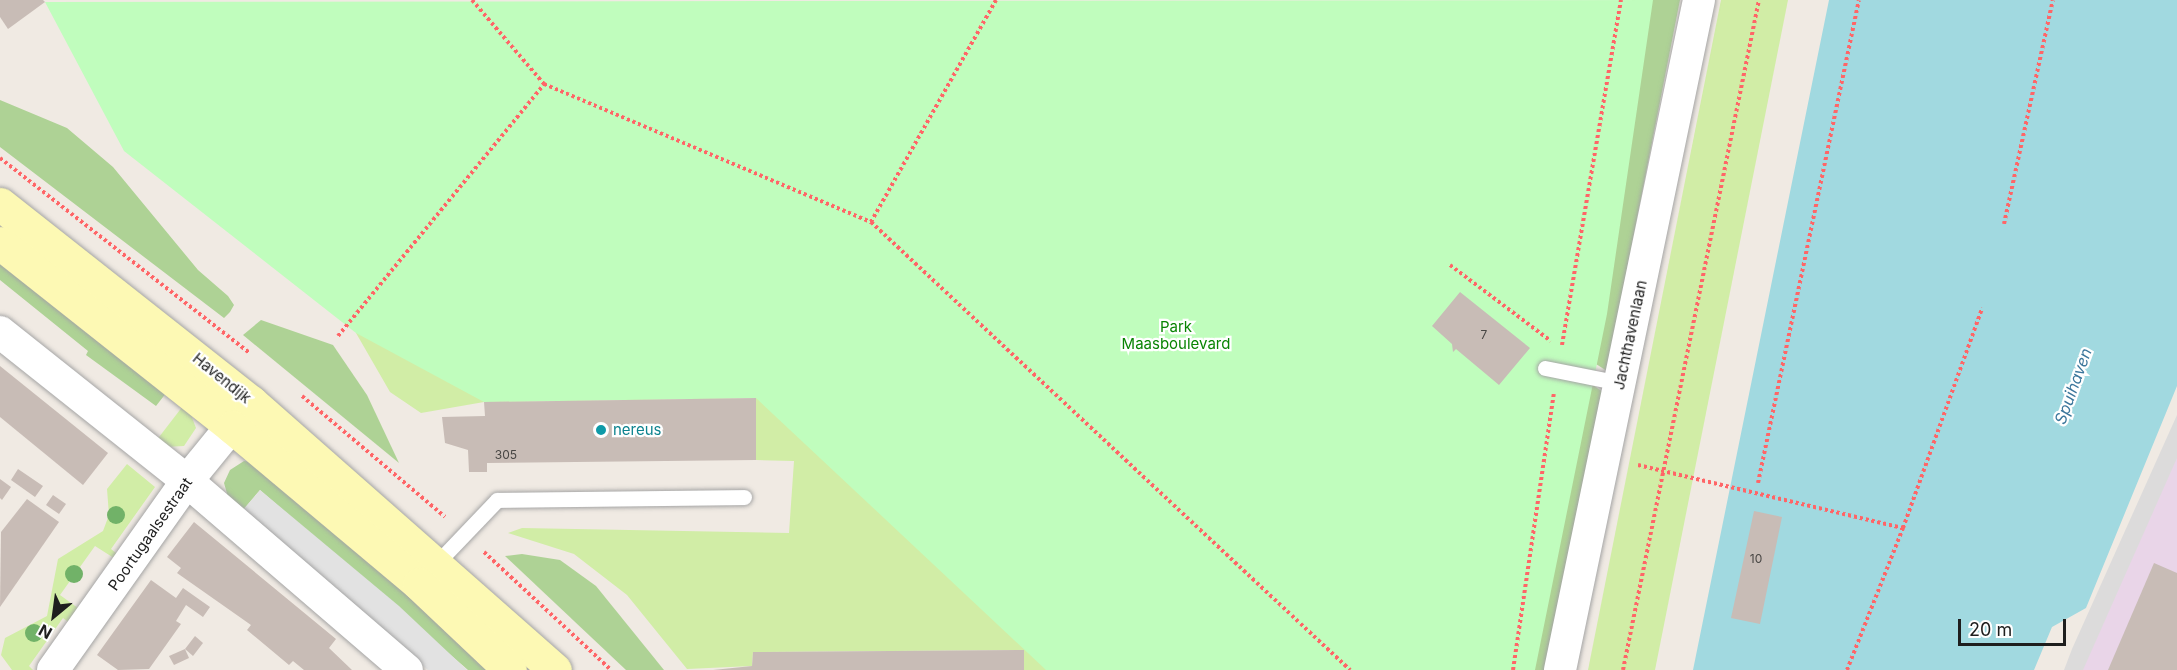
<!DOCTYPE html>
<html>
<head>
<meta charset="utf-8">
<style>
  body { margin:0 }
  #map { position:relative; width:2177px; height:670px; overflow:hidden; background:#f0eae3; font-family:Inter,sans-serif }
  div>[style] { position:absolute }
  .residential>* { inset:0; background:#dcdbdb }
  .industrial>* { inset:0; background:#e9d5e8 }
  .grass>* { inset:0; background:#d1eda6 }
  .forest>* { inset:0; background:#aed295 }
  .park>* { inset:0; background:#c0fdbd }
  .parking>* { inset:0; background:#e2e2e2 }
  .water>* { inset:0; background:#a1d9e0 }
  .building>* { inset:0; background:#c8bcb6 }
  .path>* { height:4px; margin-top:-2px; transform-origin:0; background:repeating-linear-gradient(90deg,#ff6567 0 3px,transparent 0 6px) }
  .roads { filter:drop-shadow(0 0 2px #a5a5a5) drop-shadow(0 0 2px #a5a5a5) }
  .lane>* { height:15px; margin:-7.5px; padding:0 7.5px; transform-origin:7.5px; border-radius:7.5px; background:#fff }
  .street>* { height:32px; margin:-16px; padding:0 16px; transform-origin:16px; border-radius:16px; background:#fff }
  .secondary>* { height:33px; margin:-16.5px; padding:0 16.5px; transform-origin:16.5px; border-radius:16.5px; background:#fdf9b4 }
  .trees>* { width:18px; height:18px; margin:-9px; border-radius:50%; background:#71b268 }
  .dots>* { width:16px; height:16px; translate:-50% -50%; box-sizing:border-box; border:3px solid #fff; border-radius:50% }
  span { translate:-50% -50%; white-space:nowrap; text-align:center; line-height:1.15; -webkit-text-stroke:4.5px #fff; paint-order:stroke }
  .number-label { font-size:12px; color:#484644 }
  .number-label span { -webkit-text-stroke-width:0 }
  .park-label { font-size:15px; color:#098404 }
  .street-label { font-size:15px; color:#1e1e1e }
  .culture-label { font-size:15px; color:#0d838f }
  .left { translate:0 -50%; text-align:left }
  .water-label { font-size:16px; color:#3c779c; font-style:italic }
  .north { position:absolute; left:24px; top:586px; width:60px; height:60px; -webkit-text-stroke:4px #fff; paint-order:stroke; rotate:209deg; font-size:16px; font-weight:700; line-height:24px; text-align:center; color:#1e1e1e }
  .north::after { content:''; display:block; margin:auto; width:21px; height:27px; background:#1e1e1e; clip-path:polygon(50% 0,100% 100%,50% 72%,0 100%) }
  .scale { position:absolute; left:1958px; top:619px; width:108px; height:27px; box-sizing:border-box; border:3px solid #1e1e1e; border-top:0; padding-left:8px; font-size:18px; line-height:21px; white-space:nowrap; color:#1e1e1e; -webkit-text-stroke:4px #fff; paint-order:stroke }
</style>
</head>
<body>
<div id="map">
  <div class="residential">
    <i style="clip-path:polygon(2177px 415px,2177px 670px,2064px 670px,2072px 649px)"></i>
  </div>
  <div class="industrial">
    <i style="clip-path:polygon(2177px 458px,2177px 670px,2083px 670px)"></i>
  </div>
  <div class="grass">
    <i style="clip-path:polygon(1721px 0,1788px 0,1655px 670px,1588px 670px)"></i>
    <i style="clip-path:polygon(526px 119px,1337px 670px,1024px 670px,1024px 650px,753px 652px,752px 666px,687px 669px,627px 595px,574px 554px,508px 533px,522px 528px,789px 533px,794px 461px,756px 460px,756px 398px,484px 402px,421px 413px,390px 392px,356px 333px)"></i>
    <i style="clip-path:polygon(186px 402px,196px 428px,184px 446px,165px 447px,156px 441px)"></i>
    <i style="clip-path:polygon(127px 464px,155px 487px,111px 549px,120px 556px,117px 560px,95px 546px,60px 595px,82px 611px,72px 625px,63px 618px,29px 666px,33px 670px,12px 670px,1px 655px,5px 638px,47px 616px,58px 559px,103px 531px,109px 515px,107px 489px)"></i>
  </div>
  <div class="forest">
    <i style="clip-path:polygon(1632px 0,1680px 0,1607px 371px,1577px 352px)"></i>
    <i style="clip-path:polygon(0 100px,67px 128px,113px 167px,198px 270px,228px 296px,234px 305px,230px 312px,224px 318px,0 147px)"></i>
    <i style="clip-path:polygon(0 252px,170px 388px,156px 406px,86px 355px,88px 351px,0 280px)"></i>
    <i style="clip-path:polygon(261px 320px,333px 345px,367px 395px,399px 463px,243px 335px)"></i>
    <i style="clip-path:polygon(1574px 372px,1603px 392px,1547px 670px,1530px 670px)"></i>
    <i style="clip-path:polygon(244px 461px,260px 463px,497px 670px,468px 670px,260px 490px,243px 510px,228px 497px,224px 483px,230px 470px)"></i>
    <i style="clip-path:polygon(522px 554px,560px 560px,596px 586px,664px 670px,626px 670px,505px 556px)"></i>
  </div>
  <div class="park">
    <i style="clip-path:polygon(1653px 0,1607px 314px,1535px 670px,1046px 670px,756px 398px,484px 402px,356px 333px,124px 151px,45px 2px)"></i>
  </div>
  <div class="parking">
    <i style="clip-path:polygon(260px 490px,399px 606px,467px 670px,428px 670px,243px 510px)"></i>
  </div>
  <div class="water">
    <i style="clip-path:polygon(1829px 0,2177px 0,2177px 386px,2086px 608px,2052px 627px,2034px 670px,1693px 670px)"></i>
  </div>
  <div class="building">
    <i style="clip-path:polygon(0 0,43px 0,45px 2px,8px 29px,0 17px)"></i>
    <i style="clip-path:polygon(1460px 292px,1530px 348px,1499px 385px,1456px 349px,1453px 352px,1452px 344px,1432px 326px)"></i>
    <i style="clip-path:polygon(0 366px,108px 453px,83px 485px,0 417px)"></i>
    <i style="clip-path:polygon(756px 398px,756px 460px,487px 463px,487px 472px,469px 472px,468px 450px,445px 443px,442px 417px,485px 416px,484px 402px)"></i>
    <i style="clip-path:polygon(18px 469px,43px 486px,35px 497px,11px 480px)"></i>
    <i style="clip-path:polygon(0 479px,11px 487px,2px 500px,0 498px)"></i>
    <i style="clip-path:polygon(53px 495px,66px 504px,59px 514px,46px 505px)"></i>
    <i style="clip-path:polygon(27px 499px,59px 522px,0 607px,1px 532px)"></i>
    <i style="clip-path:polygon(1754px 511px,1782px 517px,1760px 624px,1731px 618px)"></i>
    <i style="clip-path:polygon(194px 522px,336px 639px,329px 648px,352px 670px,304px 670px,293px 661px,289px 665px,247px 630px,251px 625px,177px 573px,181px 568px,167px 557px)"></i>
    <i style="clip-path:polygon(2154px 563px,2177px 573px,2177px 670px,2108px 670px)"></i>
    <i style="clip-path:polygon(151px 580px,176px 598px,183px 588px,210px 607px,203px 617px,186px 605px,176px 621px,181px 624px,149px 669px,118px 670px,97px 655px)"></i>
    <i style="clip-path:polygon(195px 636px,203px 643px,193px 656px,185px 649px)"></i>
    <i style="clip-path:polygon(185px 649px,189px 658px,174px 665px,169px 656px)"></i>
    <i style="clip-path:polygon(1024px 650px,1024px 670px,713px 670px,752px 666px,753px 652px)"></i>
  </div>
  <div class="path">
    <i style="left:472px;top:0;width:111px;rotate:49.4deg"></i>
    <i style="left:544px;top:84px;width:355px;rotate:22.9deg"></i>
    <i style="left:996px;top:0;width:255px;rotate:119.4deg"></i>
    <i style="left:871px;top:222px;width:656px;rotate:43.08deg"></i>
    <i style="left:0;top:158px;width:317px;rotate:38deg"></i>
    <i style="left:2004px;top:224px;width:229px;rotate:-77.7deg"></i>
    <i style="left:1450px;top:265px;width:126px;rotate:37deg"></i>
    <i style="left:338px;top:336px;width:325px;rotate:-50.7deg"></i>
    <i style="left:1562px;top:345px;width:350px;rotate:-80.3deg"></i>
    <i style="left:302px;top:396px;width:187px;rotate:40.2deg"></i>
    <i style="left:1638px;top:465px;width:272px;rotate:13.4deg"></i>
    <i style="left:1903px;top:528px;width:234px;rotate:-70.2deg"></i>
    <i style="left:1758px;top:483px;width:493px;rotate:-78.2deg"></i>
    <i style="left:484px;top:552px;width:173px;rotate:42.9deg"></i>
    <i style="left:1513px;top:670px;width:279px;rotate:-81.6deg"></i>
    <i style="left:1623px;top:670px;width:684px;rotate:-78.53deg"></i>
    <i style="left:1847px;top:670px;width:153px;rotate:-68.5deg"></i>
  </div>
  <div class="roads">
    <div class="lane">
      <i style="left:1545px;top:368px;width:76px;rotate:11.3deg"></i>
      <i style="left:434px;top:566px;width:91px;rotate:-46.3deg"></i>
      <i style="left:497px;top:500px;width:247px;rotate:-0.7deg"></i>
    </div>
    <div class="street">
      <i style="left:0;top:332px;width:239px;rotate:38.5deg"></i>
      <i style="left:187px;top:481px;width:290px;rotate:40.7deg"></i>
      <i style="left:53px;top:670px;width:232px;rotate:-54.7deg"></i>
      <i style="left:187px;top:481px;width:98px;rotate:-50.8deg"></i>
      <i style="left:1560px;top:670px;width:684px;rotate:-78.28deg"></i>
    </div>
    <div class="secondary">
      <i style="left:0;top:204px;width:320px;rotate:38.3deg"></i>
      <i style="left:251px;top:402px;width:405px;rotate:41.4deg"></i>
      <i style="left:0;top:243px;width:296px;rotate:38.4deg"></i>
      <i style="left:232px;top:427px;width:244px;rotate:40deg"></i>
      <i style="left:419px;top:584px;width:125px;rotate:43.4deg"></i>
    </div>
  </div>
  <div class="trees">
    <i style="left:116px;top:515px"></i>
    <i style="left:74px;top:574px"></i>
    <i style="left:34px;top:633px"></i>
  </div>
  <div class="dots">
    <i style="left:601px;top:430px;background:#0f9aa8"></i>
  </div>
  <div class="number-label">
    <span style="left:1484px;top:335px">7</span>
    <span style="left:506px;top:455px">305</span>
    <span style="left:1756px;top:559px">10</span>
  </div>
  <div class="park-label">
    <span style="left:1176px;top:335px">Park<br>Maasboulevard</span>
  </div>
  <div class="street-label">
    <span style="left:1630px;top:335px;rotate:-78deg">Jachthavenlaan</span>
    <span style="left:222px;top:378px;rotate:39deg">Havendijk</span>
    <span style="left:150px;top:534px;rotate:-55deg">Poortugaalsestraat</span>
  </div>
  <div class="culture-label">
    <span class="left" style="left:613px;top:430px">nereus</span>
  </div>
  <div class="water-label">
    <span style="left:2073px;top:386px;rotate:-70deg">Spuihaven</span>
  </div>
  <div class="north">N</div>
  <div class="scale">20 m</div>
</div>
</body>
</html>
